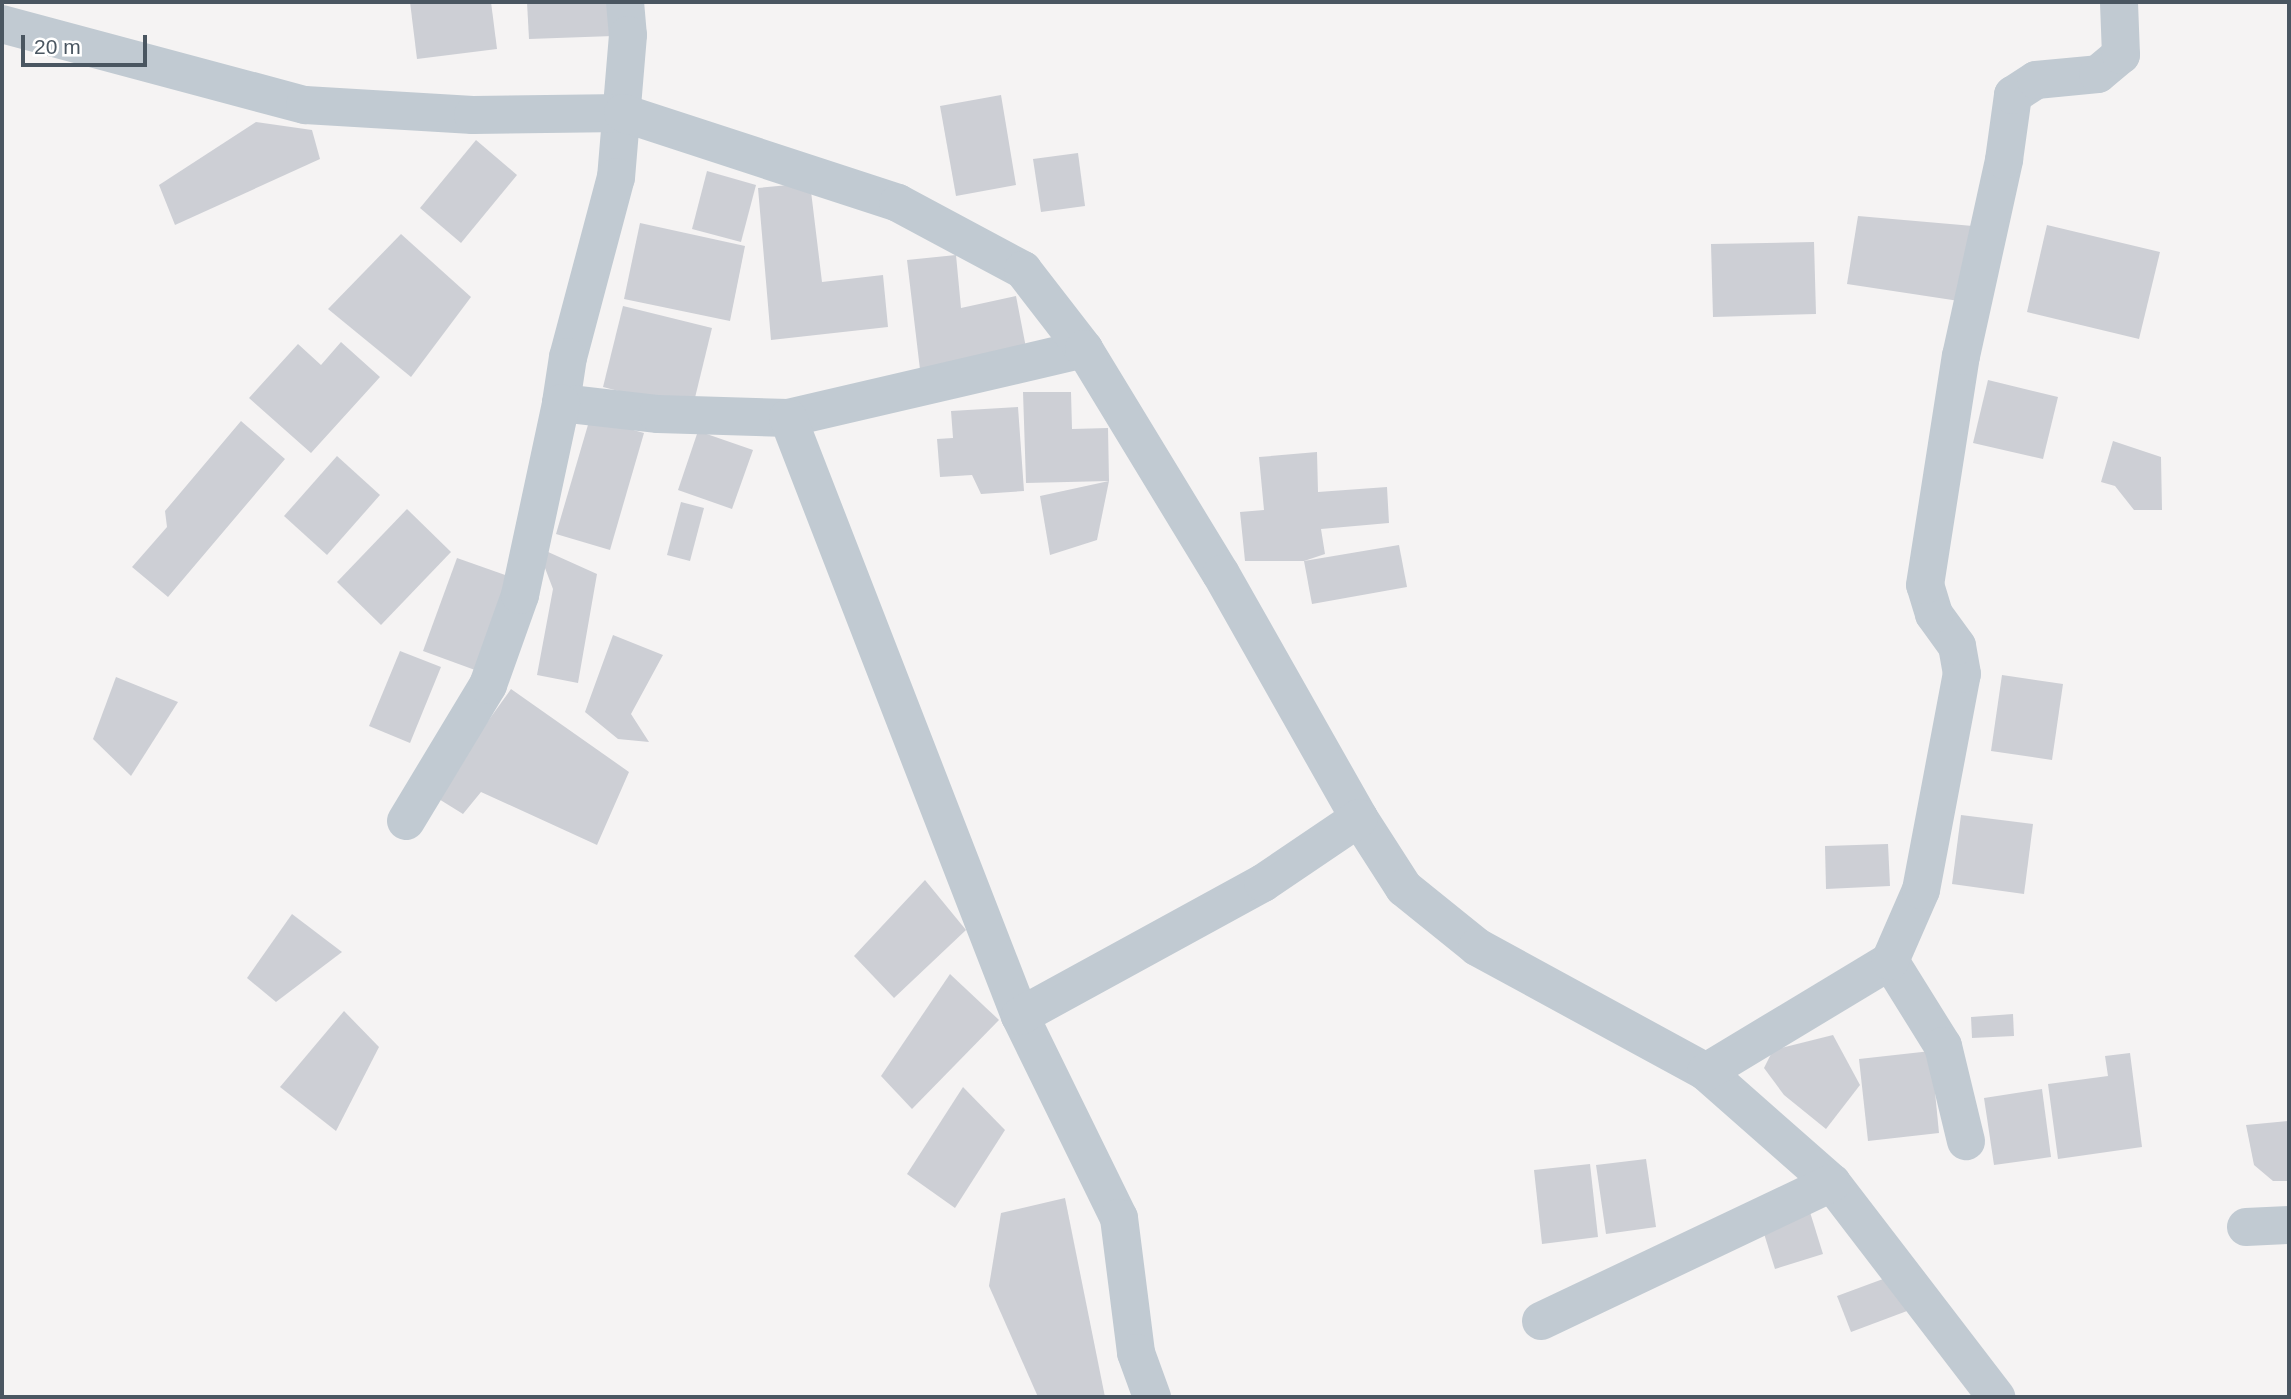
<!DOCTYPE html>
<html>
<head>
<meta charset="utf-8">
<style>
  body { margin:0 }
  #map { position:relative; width:2291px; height:1399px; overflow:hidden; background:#f5f3f3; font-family:Arial,sans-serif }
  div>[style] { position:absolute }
  .building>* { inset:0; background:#cdcfd5 }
  .minor>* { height:38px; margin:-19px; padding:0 19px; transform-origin:19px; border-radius:19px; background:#c1cad2 }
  span { translate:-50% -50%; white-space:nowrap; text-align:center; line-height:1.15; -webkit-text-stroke:5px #fff; paint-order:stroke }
  .frame { position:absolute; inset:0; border:4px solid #4a5661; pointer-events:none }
  .scale { position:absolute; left:21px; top:35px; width:126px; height:32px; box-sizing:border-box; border:4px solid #4a5661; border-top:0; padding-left:9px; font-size:21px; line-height:24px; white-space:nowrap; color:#4a5661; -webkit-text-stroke:5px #fff; paint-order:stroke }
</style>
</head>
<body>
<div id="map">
  <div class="building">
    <i style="clip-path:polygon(410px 2px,491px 2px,497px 49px,417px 59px)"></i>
    <i style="clip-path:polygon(527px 2px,612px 2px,613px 36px,529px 39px)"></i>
    <i style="clip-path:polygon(1001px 95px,1016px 185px,956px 196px,940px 106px)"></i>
    <i style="clip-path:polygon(256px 122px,312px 130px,320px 159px,175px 225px,159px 185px)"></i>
    <i style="clip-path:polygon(476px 140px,517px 175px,461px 243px,420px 208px)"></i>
    <i style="clip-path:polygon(1078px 153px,1085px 206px,1041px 212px,1033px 159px)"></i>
    <i style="clip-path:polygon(707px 171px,756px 185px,741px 242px,692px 229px)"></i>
    <i style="clip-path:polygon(810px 183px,822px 282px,883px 275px,888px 327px,771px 340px,758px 188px)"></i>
    <i style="clip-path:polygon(1858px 216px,1973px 226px,1959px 301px,1847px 284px)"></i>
    <i style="clip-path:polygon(640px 223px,745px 246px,730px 321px,624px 299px)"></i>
    <i style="clip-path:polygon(2047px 225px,2160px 252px,2139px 339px,2027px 312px)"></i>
    <i style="clip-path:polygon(401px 234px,471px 297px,411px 377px,328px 309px)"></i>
    <i style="clip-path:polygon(1814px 242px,1816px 314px,1713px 317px,1711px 244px)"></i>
    <i style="clip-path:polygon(956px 255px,961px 308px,1016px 296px,1028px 358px,921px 378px,907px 260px)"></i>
    <i style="clip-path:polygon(623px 306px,712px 328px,692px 410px,603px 387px)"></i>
    <i style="clip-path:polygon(341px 342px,380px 377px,311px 453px,249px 398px,298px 344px,321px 365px)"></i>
    <i style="clip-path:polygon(1988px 380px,2058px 397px,2043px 459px,1973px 443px)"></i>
    <i style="clip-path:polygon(1023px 392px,1071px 392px,1072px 429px,1108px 428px,1109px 481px,1026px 483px)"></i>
    <i style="clip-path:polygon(1018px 407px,1024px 491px,981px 494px,972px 475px,940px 477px,937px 439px,953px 438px,951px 411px)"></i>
    <i style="clip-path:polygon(590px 418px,644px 433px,610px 550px,556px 534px)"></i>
    <i style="clip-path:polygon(241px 421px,285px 459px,168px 597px,132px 567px,167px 527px,165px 511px)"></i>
    <i style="clip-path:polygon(698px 431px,753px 450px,732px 509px,678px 490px)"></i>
    <i style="clip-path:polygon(2113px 441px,2161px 457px,2162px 510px,2134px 510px,2115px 486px,2101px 482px)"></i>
    <i style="clip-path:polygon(1317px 452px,1318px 492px,1387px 487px,1389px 523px,1321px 529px,1325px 554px,1304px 561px,1245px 561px,1240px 512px,1264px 510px,1259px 457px)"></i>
    <i style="clip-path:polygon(337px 456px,380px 495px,327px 555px,284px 516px)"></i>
    <i style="clip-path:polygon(1109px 481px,1097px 540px,1050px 555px,1040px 496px)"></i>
    <i style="clip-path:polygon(681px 502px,704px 508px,690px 561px,667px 555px)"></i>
    <i style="clip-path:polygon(407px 509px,451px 552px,381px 625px,337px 582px)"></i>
    <i style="clip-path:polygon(1399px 545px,1407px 587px,1312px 604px,1304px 561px)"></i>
    <i style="clip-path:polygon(537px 547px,597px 574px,578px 683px,537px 675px,553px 589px)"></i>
    <i style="clip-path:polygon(457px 558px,508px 576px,475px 670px,423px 651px)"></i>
    <i style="clip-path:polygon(613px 635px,663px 655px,631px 714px,649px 742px,618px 739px,585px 712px)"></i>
    <i style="clip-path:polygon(400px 651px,441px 667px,410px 743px,369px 726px)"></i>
    <i style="clip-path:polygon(2002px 675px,2063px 684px,2052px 760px,1991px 751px)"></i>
    <i style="clip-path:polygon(116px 677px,178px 702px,131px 776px,93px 739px)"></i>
    <i style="clip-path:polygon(511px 689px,629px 772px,597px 845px,481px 792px,463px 814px,434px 796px)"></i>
    <i style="clip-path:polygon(1961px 815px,2033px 824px,2024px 894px,1952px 884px)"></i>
    <i style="clip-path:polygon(1888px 844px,1890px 886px,1826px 889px,1825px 846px)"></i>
    <i style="clip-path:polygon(925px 880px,966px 930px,894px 998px,854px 956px)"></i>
    <i style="clip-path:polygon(292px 914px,342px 952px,276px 1002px,247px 978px)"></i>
    <i style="clip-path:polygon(950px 974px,999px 1020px,912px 1109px,881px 1076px)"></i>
    <i style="clip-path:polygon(344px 1011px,379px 1047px,336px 1131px,280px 1087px)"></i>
    <i style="clip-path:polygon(2013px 1014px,2014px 1036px,1972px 1038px,1971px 1017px)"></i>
    <i style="clip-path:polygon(1833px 1035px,1860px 1085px,1826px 1129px,1784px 1095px,1764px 1068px,1773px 1050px)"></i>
    <i style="clip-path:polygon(1931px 1051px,1939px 1133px,1868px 1141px,1859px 1059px)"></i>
    <i style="clip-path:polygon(2130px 1053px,2142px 1147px,2058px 1159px,2048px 1084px,2108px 1076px,2105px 1056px)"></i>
    <i style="clip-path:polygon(963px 1087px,1005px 1130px,955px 1208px,907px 1174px)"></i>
    <i style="clip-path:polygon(2042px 1089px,2051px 1157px,1994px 1165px,1984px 1098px)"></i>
    <i style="clip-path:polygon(2289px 1121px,2289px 1181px,2273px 1181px,2254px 1165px,2246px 1125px)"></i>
    <i style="clip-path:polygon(1646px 1159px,1656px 1227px,1606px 1234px,1596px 1165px)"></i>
    <i style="clip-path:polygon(1590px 1164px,1598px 1237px,1542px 1244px,1534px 1170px)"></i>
    <i style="clip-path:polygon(1065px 1198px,1105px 1397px,1038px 1397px,989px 1286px,1001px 1213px)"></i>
    <i style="clip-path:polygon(1809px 1209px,1823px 1254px,1775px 1269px,1761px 1224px)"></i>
    <i style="clip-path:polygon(1902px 1272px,1915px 1308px,1851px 1332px,1837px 1296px)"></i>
  </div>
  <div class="minor">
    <i style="left:625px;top:2px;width:33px;rotate:85deg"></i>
    <i style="left:628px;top:35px;width:143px;rotate:94.8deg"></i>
    <i style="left:616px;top:177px;width:186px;rotate:104.9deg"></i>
    <i style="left:568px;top:357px;width:47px;rotate:98.7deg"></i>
    <i style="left:561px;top:403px;width:98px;rotate:6.5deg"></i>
    <i style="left:658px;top:414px;width:130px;rotate:1.8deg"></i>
    <i style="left:788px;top:418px;width:304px;rotate:-13.1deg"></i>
    <i style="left:2px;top:24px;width:314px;rotate:15deg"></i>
    <i style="left:305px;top:105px;width:168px;rotate:3.4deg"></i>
    <i style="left:473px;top:115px;width:150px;rotate:-0.8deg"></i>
    <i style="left:623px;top:113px;width:289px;rotate:18.1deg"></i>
    <i style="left:898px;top:203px;width:142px;rotate:28.2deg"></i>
    <i style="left:1023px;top:270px;width:100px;rotate:52.3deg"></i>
    <i style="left:1084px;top:349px;width:263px;rotate:58.7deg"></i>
    <i style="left:1221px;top:574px;width:280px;rotate:60.5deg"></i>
    <i style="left:1359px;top:818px;width:83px;rotate:57.3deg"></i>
    <i style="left:1404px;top:888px;width:94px;rotate:38.9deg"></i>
    <i style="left:1477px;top:947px;width:261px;rotate:28.6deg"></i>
    <i style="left:1706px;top:1072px;width:168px;rotate:41.4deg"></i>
    <i style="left:1832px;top:1183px;width:270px;rotate:52.5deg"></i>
    <i style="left:788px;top:418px;width:641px;rotate:68.8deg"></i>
    <i style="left:1020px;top:1016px;width:225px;rotate:63.9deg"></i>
    <i style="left:1119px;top:1218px;width:136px;rotate:82.8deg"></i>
    <i style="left:1136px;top:1353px;width:47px;rotate:70deg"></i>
    <i style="left:406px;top:821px;width:159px;rotate:-58.9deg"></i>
    <i style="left:488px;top:685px;width:96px;rotate:-70.4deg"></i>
    <i style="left:520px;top:595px;width:196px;rotate:-77.9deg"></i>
    <i style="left:1890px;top:961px;width:100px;rotate:58.1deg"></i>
    <i style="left:1943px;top:1046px;width:98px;rotate:76.4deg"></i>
    <i style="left:1020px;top:1016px;width:277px;rotate:-28.7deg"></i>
    <i style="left:1263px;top:883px;width:116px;rotate:-34.1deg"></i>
    <i style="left:1706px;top:1072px;width:215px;rotate:-31.1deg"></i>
    <i style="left:1890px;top:961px;width:77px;rotate:-66.4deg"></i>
    <i style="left:1921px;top:890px;width:220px;rotate:-79.3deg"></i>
    <i style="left:1962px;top:674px;width:28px;rotate:-100deg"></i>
    <i style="left:1957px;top:646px;width:39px;rotate:-126deg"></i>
    <i style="left:1934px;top:614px;width:30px;rotate:-107deg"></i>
    <i style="left:1925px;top:585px;width:232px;rotate:-81.1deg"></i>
    <i style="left:1961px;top:356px;width:201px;rotate:-77.6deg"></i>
    <i style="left:2004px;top:160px;width:66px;rotate:-82.1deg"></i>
    <i style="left:2013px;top:95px;width:27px;rotate:-33deg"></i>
    <i style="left:2036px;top:80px;width:62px;rotate:-5.5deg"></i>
    <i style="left:2098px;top:74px;width:30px;rotate:-40deg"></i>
    <i style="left:2121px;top:55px;width:53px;rotate:-92.2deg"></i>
    <i style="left:2246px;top:1227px;width:43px;rotate:-2.7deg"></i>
    <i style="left:1541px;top:1321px;width:322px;rotate:-25.4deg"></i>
  </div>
  <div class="frame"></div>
  <div class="scale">20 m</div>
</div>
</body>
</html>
